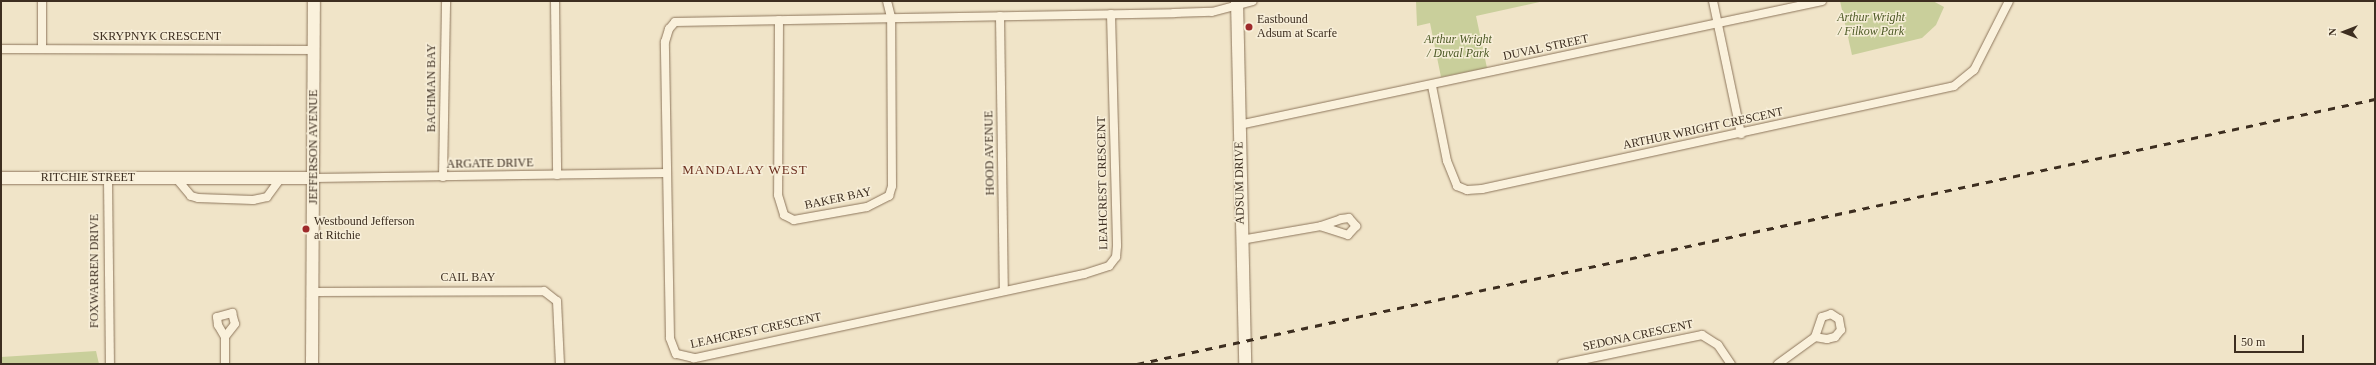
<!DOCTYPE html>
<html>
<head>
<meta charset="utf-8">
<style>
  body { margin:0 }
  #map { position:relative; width:2376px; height:365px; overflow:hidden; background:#f0e4c8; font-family:"Times New Roman",serif }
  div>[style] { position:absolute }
  .green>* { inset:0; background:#c9cf9b }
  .roads { filter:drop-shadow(0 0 1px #8d765c) drop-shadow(0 0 1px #8d765c) }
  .street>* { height:8px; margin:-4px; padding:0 4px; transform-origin:4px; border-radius:4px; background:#faf1dc }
  .secondary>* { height:12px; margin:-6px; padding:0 6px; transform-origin:6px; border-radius:6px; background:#faf1dc }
  .rail>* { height:3px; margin-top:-1.5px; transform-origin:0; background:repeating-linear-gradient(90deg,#3d2e20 0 7px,transparent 0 14px) }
  .dots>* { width:11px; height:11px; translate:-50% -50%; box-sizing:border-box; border:2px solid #f7eed8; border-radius:50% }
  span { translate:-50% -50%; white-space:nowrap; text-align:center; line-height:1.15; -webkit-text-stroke:3px #f7eed8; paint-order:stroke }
  .park-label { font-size:12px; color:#4d5a26; font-style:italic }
  .poi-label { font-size:12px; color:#3d2e20 }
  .left { translate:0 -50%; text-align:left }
  .street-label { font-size:12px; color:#3d2e20 }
  .neighbourhood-label { font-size:13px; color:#6b2e1e; letter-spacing:1px }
  .frame { position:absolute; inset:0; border:2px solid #3d2e20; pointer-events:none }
  .north { position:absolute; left:2324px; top:12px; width:40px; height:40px; -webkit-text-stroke:3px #f7eed8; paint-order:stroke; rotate:270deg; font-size:11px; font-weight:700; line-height:16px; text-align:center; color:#3d2e20 }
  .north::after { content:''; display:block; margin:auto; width:14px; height:18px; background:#3d2e20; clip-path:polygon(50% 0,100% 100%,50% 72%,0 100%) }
  .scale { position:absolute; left:2234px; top:335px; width:70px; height:18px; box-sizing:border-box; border:2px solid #3d2e20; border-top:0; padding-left:5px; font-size:12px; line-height:14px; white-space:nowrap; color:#3d2e20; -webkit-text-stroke:3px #f7eed8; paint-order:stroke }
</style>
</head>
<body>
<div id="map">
  <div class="green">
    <i style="clip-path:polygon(1416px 1px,1544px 1px,1476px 16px,1487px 68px,1441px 77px,1430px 23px,1417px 26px)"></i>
    <i style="clip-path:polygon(1840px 1px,1933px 1px,1944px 7px,1936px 25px,1922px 38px,1852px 55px)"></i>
    <i style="clip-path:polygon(96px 351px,99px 364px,1px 364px,1px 357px)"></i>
  </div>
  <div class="roads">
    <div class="street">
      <i style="left:42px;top:1px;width:48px;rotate:90deg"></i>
      <i style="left:555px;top:1px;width:174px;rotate:89.3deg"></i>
      <i style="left:1713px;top:1px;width:136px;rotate:78.1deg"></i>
      <i style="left:1111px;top:14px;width:232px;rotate:88.5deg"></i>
      <i style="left:1117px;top:246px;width:11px;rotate:95deg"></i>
      <i style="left:1116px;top:257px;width:11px;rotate:128deg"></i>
      <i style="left:1109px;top:266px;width:26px;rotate:162deg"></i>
      <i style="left:1084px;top:274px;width:399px;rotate:167.8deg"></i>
      <i style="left:694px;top:358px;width:18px;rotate:-167deg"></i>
      <i style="left:676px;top:354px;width:17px;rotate:-111deg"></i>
      <i style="left:670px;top:338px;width:296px;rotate:-91deg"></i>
      <i style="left:665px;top:42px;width:14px;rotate:-73deg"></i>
      <i style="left:669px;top:29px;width:9px;rotate:-49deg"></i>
      <i style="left:675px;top:22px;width:499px;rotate:-1deg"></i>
      <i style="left:1174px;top:13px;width:38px;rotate:-2deg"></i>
      <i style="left:1212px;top:12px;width:42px;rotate:-15deg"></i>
      <i style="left:1000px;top:16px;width:274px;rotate:89.2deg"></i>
      <i style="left:779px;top:20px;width:175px;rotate:90.3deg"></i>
      <i style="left:778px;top:195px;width:21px;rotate:73deg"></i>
      <i style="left:784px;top:215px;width:11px;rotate:27deg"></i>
      <i style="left:794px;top:220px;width:74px;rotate:-10.1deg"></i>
      <i style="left:867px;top:207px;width:25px;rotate:-27deg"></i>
      <i style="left:889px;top:196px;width:10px;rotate:-73deg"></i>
      <i style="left:892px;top:186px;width:169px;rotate:-90.3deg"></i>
      <i style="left:891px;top:17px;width:16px;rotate:-104deg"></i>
      <i style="left:1px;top:49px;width:313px;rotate:0.2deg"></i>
      <i style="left:1432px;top:86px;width:76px;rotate:78.7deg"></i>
      <i style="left:1447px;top:161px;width:27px;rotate:68deg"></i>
      <i style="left:1457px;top:186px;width:11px;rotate:22deg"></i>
      <i style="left:1467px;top:190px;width:15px;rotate:-4deg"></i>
      <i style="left:1482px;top:189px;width:483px;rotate:-12.3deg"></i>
      <i style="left:1954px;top:86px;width:26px;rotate:-39deg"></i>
      <i style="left:1974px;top:70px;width:77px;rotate:-63.1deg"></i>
      <i style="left:1239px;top:125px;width:596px;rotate:-12.01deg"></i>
      <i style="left:443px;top:177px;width:176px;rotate:-89deg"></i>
      <i style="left:108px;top:178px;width:186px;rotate:89.4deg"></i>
      <i style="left:176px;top:178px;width:23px;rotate:50deg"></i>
      <i style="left:191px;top:196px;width:7px;rotate:16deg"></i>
      <i style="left:198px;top:198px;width:55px;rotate:2.1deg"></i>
      <i style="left:253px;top:200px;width:14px;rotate:-12deg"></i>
      <i style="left:267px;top:197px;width:24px;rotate:-54deg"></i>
      <i style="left:314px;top:178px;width:353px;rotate:-0.8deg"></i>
      <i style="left:1241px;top:240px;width:81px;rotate:-9.9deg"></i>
      <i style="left:1321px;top:226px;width:21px;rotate:-19deg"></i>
      <i style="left:1341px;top:219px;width:8px;rotate:-7deg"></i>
      <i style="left:1349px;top:218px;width:11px;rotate:49deg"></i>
      <i style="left:1356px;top:226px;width:12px;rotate:132deg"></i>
      <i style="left:1348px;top:235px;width:28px;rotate:-162deg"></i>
      <i style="left:313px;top:292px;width:231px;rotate:-0.2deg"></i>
      <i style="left:544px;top:291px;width:16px;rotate:38deg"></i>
      <i style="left:557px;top:301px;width:63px;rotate:87.3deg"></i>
      <i style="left:225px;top:364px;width:27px;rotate:-90deg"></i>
      <i style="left:225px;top:337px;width:14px;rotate:-120deg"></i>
      <i style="left:218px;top:325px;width:8px;rotate:-97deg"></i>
      <i style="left:217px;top:317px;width:16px;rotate:-15deg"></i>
      <i style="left:232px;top:313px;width:11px;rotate:75deg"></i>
      <i style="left:235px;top:324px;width:16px;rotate:128deg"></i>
      <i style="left:1562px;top:364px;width:143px;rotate:-11.7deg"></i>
      <i style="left:1702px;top:335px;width:19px;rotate:32deg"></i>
      <i style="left:1718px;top:345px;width:23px;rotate:56deg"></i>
      <i style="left:1778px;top:364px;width:46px;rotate:-36.1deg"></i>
      <i style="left:1815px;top:337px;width:21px;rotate:-71deg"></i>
      <i style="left:1822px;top:317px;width:9px;rotate:-18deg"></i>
      <i style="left:1831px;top:314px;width:9px;rotate:32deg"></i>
      <i style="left:1839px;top:319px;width:11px;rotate:80deg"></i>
      <i style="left:1841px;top:330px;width:9px;rotate:131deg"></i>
      <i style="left:1835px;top:337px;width:8px;rotate:166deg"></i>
      <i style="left:1827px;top:339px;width:12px;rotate:-171deg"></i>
    </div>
    <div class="secondary">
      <i style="left:1237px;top:1px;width:363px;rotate:88.7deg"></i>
      <i style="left:1px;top:178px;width:313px"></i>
      <i style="left:312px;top:364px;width:363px;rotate:-89.7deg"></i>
    </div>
  </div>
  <div class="rail">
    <i style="left:1137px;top:364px;width:1266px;rotate:-12.08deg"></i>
  </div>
  <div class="dots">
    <i style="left:1249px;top:27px;background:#9e2a2b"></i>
    <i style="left:306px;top:229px;background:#9e2a2b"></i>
  </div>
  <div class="park-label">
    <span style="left:1871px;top:25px">Arthur Wright<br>/ Filkow Park</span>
    <span style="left:1458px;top:47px">Arthur Wright<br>/ Duval Park</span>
  </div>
  <div class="poi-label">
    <span class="left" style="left:1257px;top:27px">Eastbound<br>Adsum at Scarfe</span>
    <span class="left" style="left:314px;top:229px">Westbound Jefferson<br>at Ritchie</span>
  </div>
  <div class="street-label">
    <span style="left:157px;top:37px">SKRYPNYK CRESCENT</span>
    <span style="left:1546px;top:48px;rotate:-12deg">DUVAL STREET</span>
    <span style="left:432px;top:88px;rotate:-90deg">BACHMAN BAY</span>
    <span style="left:1703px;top:129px;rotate:-12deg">ARTHUR WRIGHT CRESCENT</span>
    <span style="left:314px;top:147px;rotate:-90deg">JEFFERSON AVENUE</span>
    <span style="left:990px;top:153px;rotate:-91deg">HOOD AVENUE</span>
    <span style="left:490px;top:164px;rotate:-1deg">ARGATE DRIVE</span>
    <span style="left:88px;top:178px">RITCHIE STREET</span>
    <span style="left:1103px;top:183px;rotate:-91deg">LEAHCREST CRESCENT</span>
    <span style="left:1240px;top:183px;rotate:-91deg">ADSUM DRIVE</span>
    <span style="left:838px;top:199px;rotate:-12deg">BAKER BAY</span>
    <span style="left:95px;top:271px;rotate:-90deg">FOXWARREN DRIVE</span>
    <span style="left:468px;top:278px">CAIL BAY</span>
    <span style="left:756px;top:331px;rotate:-12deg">LEAHCREST CRESCENT</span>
    <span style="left:1638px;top:336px;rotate:-12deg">SEDONA CRESCENT</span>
  </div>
  <div class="neighbourhood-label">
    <span style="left:745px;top:170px">MANDALAY WEST</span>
  </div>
  <div class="frame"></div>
  <div class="north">N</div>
  <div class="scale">50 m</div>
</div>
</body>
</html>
